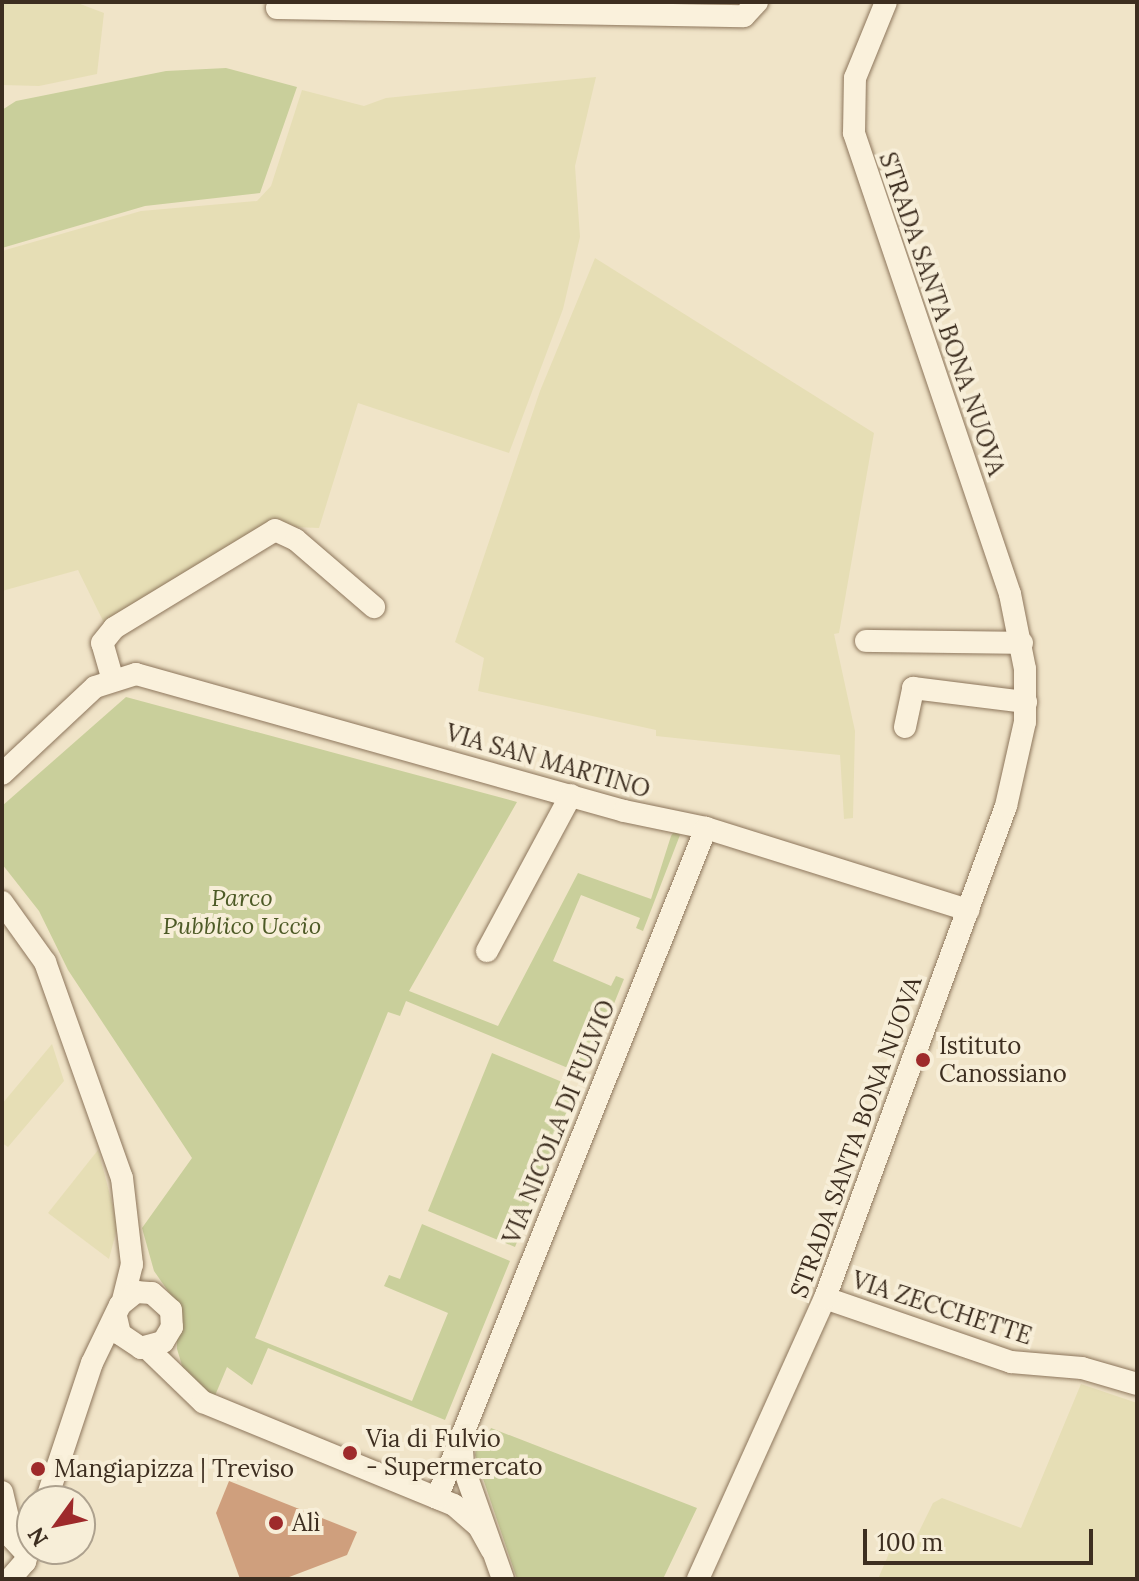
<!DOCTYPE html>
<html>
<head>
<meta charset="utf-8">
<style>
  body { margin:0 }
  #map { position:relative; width:1139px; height:1581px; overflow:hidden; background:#f0e4c8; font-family:Lora,serif }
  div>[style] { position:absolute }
  .farmland>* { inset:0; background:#e6deb5 }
  .green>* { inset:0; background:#c9cf9b }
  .building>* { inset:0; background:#cf9f7d }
  .roads { filter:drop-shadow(0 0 2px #8d765c) drop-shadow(0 0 2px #8d765c) }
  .minor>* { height:22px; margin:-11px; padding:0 11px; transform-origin:11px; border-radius:11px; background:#faf1dc }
  .dots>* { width:22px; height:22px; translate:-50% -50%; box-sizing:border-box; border:4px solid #f7eed8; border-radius:50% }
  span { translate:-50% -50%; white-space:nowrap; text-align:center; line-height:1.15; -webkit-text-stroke:8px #f7eed8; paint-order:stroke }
  .street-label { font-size:24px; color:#3d2e20 }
  .park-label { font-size:24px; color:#4d5a26; font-style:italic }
  .poi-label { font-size:24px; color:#3d2e20 }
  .left { translate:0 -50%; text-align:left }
  .frame { position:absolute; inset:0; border:4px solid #3d2e20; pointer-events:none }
  .north { position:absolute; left:16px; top:1485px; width:80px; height:80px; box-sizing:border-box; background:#f7eed8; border:2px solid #ada18e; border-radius:50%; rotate:237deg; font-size:22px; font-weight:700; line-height:32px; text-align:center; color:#3d2e20 }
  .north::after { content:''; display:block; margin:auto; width:28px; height:36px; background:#9e2a2b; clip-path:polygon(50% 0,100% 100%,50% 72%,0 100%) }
  .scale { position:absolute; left:863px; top:1529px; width:230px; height:36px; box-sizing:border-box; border:4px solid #3d2e20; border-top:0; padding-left:10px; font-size:24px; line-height:28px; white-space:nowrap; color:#3d2e20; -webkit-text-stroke:6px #f7eed8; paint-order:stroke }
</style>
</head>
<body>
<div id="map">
  <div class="farmland">
    <i style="clip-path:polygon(2px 2px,75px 2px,104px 13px,97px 74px,39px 86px,2px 85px)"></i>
    <i style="clip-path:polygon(596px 77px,575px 166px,580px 237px,563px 309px,509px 453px,358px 403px,319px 528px,267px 526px,106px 627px,78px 570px,2px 591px,2px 251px,141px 211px,257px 201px,271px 186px,302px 90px,364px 106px,386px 98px)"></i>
    <i style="clip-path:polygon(595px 258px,874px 433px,839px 633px,834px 634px,855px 731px,853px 818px,844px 819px,840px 755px,656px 736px,656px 730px,478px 691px,484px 658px,455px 642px,540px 391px)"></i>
    <i style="clip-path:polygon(52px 1044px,64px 1081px,8px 1147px,2px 1143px,2px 1104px)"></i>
    <i style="clip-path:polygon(98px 1150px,118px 1225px,109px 1259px,48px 1213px)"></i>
    <i style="clip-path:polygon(1081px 1384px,1137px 1403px,1137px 1579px,878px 1579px,893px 1544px,909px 1552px,933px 1503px,942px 1498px,1021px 1528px)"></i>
  </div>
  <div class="green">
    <i style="clip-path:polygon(226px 68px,297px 87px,260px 193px,145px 206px,2px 248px,2px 110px,16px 101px,166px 71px)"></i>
    <i style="clip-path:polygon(126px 697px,517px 802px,409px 991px,498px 1026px,578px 873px,651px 899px,671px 836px,675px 830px,680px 835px,643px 931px,636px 928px,640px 918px,581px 895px,553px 961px,611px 986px,616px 976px,624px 979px,585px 1075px,406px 1001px,400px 1016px,388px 1012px,255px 1338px,412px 1401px,448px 1313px,384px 1286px,389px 1275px,400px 1279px,422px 1224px,510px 1261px,445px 1420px,268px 1348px,252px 1385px,227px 1367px,214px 1398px,184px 1372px,177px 1349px,177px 1304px,154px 1271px,142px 1228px,192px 1158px,68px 970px,39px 911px,2px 864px,2px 806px)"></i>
    <i style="clip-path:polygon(492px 1053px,579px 1089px,515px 1247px,428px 1211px)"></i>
    <i style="clip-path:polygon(491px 1428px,697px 1508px,663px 1579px,517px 1579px,475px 1455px,478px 1436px,486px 1439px)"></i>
  </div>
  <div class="building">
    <i style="clip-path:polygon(229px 1481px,357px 1532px,347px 1555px,284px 1579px,240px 1579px,216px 1513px)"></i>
  </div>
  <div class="roads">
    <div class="minor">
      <i style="left:277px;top:8px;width:467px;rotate:1deg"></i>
      <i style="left:744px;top:16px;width:19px;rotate:-47deg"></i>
      <i style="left:866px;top:641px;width:156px;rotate:0.7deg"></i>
      <i style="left:112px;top:677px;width:35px;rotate:-106deg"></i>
      <i style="left:102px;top:643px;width:19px;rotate:-51deg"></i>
      <i style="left:114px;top:628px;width:188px;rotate:-31.3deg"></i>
      <i style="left:275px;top:530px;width:23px;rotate:25deg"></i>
      <i style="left:296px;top:540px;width:103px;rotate:40.7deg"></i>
      <i style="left:905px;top:727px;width:40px;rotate:-78deg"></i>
      <i style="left:913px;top:688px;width:114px;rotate:7.1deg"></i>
      <i style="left:2px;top:774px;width:127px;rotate:-43.1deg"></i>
      <i style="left:95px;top:687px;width:43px;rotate:-17.6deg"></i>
      <i style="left:136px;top:674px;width:507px;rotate:15.68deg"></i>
      <i style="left:624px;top:811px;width:84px;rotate:11.7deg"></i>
      <i style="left:706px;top:828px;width:275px;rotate:17.4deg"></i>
      <i style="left:2px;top:902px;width:74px;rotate:54.4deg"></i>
      <i style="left:45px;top:962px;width:229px;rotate:70.4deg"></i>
      <i style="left:122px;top:1178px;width:87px;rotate:83.4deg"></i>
      <i style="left:132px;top:1264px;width:38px;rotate:104deg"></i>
      <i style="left:487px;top:951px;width:177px;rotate:-61.7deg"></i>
      <i style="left:825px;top:1298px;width:197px;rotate:19deg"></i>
      <i style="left:1011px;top:1362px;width:71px;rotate:4.8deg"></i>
      <i style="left:1082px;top:1368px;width:57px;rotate:16.2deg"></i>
      <i style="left:147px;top:1348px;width:78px;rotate:44deg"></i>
      <i style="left:203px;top:1402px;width:271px;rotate:22.3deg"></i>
      <i style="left:454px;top:1505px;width:33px;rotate:41deg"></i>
      <i style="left:479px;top:1527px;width:26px;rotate:61deg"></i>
      <i style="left:461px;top:1436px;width:30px;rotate:86deg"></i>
      <i style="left:463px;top:1466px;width:120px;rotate:70.5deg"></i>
      <i style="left:2px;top:1492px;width:48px;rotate:76.8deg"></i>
      <i style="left:13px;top:1539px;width:19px;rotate:47deg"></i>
      <i style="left:437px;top:1498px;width:722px;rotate:-68.12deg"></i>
      <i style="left:46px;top:1501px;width:145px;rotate:-71.6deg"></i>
      <i style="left:92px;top:1363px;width:64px;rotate:-64.2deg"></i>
      <i style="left:120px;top:1305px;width:21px;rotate:-39deg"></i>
      <i style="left:136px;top:1292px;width:16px;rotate:4deg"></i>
      <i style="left:152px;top:1293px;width:25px;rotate:42deg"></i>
      <i style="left:171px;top:1310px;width:17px;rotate:87deg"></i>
      <i style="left:172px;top:1327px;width:17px;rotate:121deg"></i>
      <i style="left:163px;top:1342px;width:23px;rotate:165deg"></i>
      <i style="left:141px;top:1348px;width:25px;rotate:-146deg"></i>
      <i style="left:120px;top:1334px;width:18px;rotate:-103deg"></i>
      <i style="left:10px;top:1579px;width:23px;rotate:-49deg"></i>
      <i style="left:25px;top:1562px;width:26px;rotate:-74deg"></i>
      <i style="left:698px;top:1579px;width:308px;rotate:-65.7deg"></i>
      <i style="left:825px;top:1298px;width:524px;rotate:-69.8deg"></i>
      <i style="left:1006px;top:806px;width:86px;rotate:-77.3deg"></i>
      <i style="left:1025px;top:722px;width:53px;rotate:-90deg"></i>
      <i style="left:1025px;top:669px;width:76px;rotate:-101.3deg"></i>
      <i style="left:1010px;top:594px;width:487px;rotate:-108.7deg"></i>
      <i style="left:854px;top:133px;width:55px;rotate:-89deg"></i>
      <i style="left:855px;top:78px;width:82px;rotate:-67.8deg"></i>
    </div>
  </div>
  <div class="dots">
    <i style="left:923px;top:1060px;background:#9e2a2b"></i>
    <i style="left:350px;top:1453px;background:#9e2a2b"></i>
    <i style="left:38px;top:1469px;background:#9e2a2b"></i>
    <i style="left:276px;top:1523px;background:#9e2a2b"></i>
  </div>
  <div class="street-label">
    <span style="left:942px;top:314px;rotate:71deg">STRADA SANTA BONA NUOVA</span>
    <span style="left:548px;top:761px;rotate:16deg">VIA SAN MARTINO</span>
    <span style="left:559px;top:1122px;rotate:-68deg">VIA NICOLA DI FULVIO</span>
    <span style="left:856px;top:1137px;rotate:-70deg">STRADA SANTA BONA NUOVA</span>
    <span style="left:942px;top:1308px;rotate:18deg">VIA ZECCHETTE</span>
  </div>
  <div class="park-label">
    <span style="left:242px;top:912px">Parco<br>Pubblico Uccio</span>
  </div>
  <div class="poi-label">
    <span class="left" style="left:939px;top:1060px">Istituto<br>Canossiano</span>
    <span class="left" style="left:366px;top:1453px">Via di Fulvio<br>- Supermercato</span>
    <span class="left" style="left:54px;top:1469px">Mangiapizza | Treviso</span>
    <span class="left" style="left:292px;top:1523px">Alì</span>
  </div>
  <div class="frame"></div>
  <div class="north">N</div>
  <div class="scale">100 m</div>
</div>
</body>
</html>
